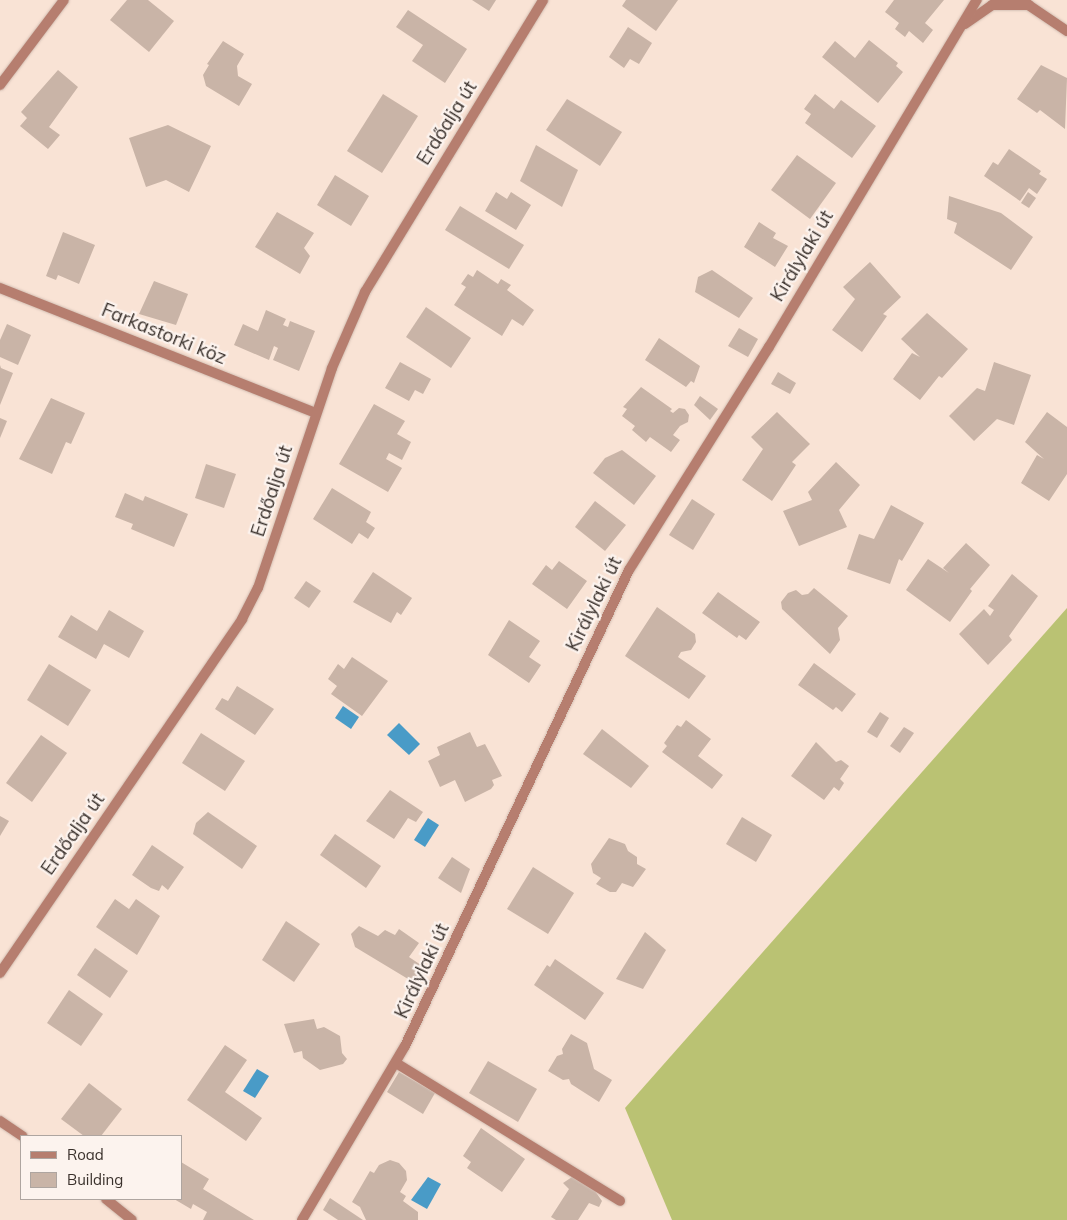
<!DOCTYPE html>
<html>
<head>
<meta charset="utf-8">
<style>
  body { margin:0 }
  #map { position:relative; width:1067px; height:1220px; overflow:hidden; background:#f9e3d5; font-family:Mulish,sans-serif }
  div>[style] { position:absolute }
  .forest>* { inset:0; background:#bac273 }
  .water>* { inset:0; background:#499bc7 }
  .building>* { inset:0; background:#c9b4a7 }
  .roads { filter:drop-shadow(0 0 1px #d3bfb3) drop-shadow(0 0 1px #d3bfb3) }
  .service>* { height:10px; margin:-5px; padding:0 5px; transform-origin:5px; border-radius:5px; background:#b67e6f }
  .minor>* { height:10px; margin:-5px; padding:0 5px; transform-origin:5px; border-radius:5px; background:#b67e6f }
  .tertiary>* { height:10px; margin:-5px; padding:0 5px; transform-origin:5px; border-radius:5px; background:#b67e6f }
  span { translate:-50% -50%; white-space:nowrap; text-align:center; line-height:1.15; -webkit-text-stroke:4.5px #fcf3ee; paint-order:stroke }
  .street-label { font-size:19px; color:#3a312c }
  .legend { position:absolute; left:20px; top:1135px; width:162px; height:65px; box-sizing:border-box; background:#fcf3ee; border:1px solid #aea5a0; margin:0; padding:6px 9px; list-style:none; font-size:15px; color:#3a312c }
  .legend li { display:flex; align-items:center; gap:10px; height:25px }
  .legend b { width:25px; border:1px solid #aea5a0 }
</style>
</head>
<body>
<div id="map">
  <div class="forest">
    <i style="clip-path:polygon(1067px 608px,1067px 1220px,672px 1220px,625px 1108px)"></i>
  </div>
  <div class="water">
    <i style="clip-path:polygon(343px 706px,359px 717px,351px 729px,335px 718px)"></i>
    <i style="clip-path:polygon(399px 723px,420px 744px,409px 755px,387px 735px)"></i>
    <i style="clip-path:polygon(428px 818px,439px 825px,425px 847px,414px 840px)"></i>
    <i style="clip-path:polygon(257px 1069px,269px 1076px,255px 1098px,243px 1091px)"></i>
    <i style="clip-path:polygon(428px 1177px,441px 1184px,427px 1209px,411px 1200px)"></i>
  </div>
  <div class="building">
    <i style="clip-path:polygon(127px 0,148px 0,174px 21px,149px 52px,110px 20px)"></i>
    <i style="clip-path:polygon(472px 0,496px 0,489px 11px)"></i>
    <i style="clip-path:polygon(626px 0,678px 0,656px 31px,622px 6px)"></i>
    <i style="clip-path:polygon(894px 0,944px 0,925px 23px,933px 30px,923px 43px,909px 31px,905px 37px,895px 29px,899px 23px,885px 12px)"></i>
    <i style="clip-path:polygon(408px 10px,467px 49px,445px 83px,412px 61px,423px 45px,396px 27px)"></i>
    <i style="clip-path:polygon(628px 27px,652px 43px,639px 64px,630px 59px,624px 68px,609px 57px)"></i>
    <i style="clip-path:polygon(869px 40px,898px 63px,896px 66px,903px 72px,878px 103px,822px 57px,835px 41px,855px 58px)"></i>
    <i style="clip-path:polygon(223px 41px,244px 54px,237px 66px,238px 76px,252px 84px,239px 106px,206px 86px,203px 75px,209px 65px,207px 64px)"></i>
    <i style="clip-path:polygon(1041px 65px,1067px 78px,1065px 129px,1040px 110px,1037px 113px,1017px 99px)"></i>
    <i style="clip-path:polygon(58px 70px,78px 87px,49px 127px,60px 135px,48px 149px,20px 126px,27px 118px,21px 112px)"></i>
    <i style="clip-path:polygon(383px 94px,418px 116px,382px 173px,347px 151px)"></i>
    <i style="clip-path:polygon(815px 94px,834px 109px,841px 100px,876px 126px,852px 158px,805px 123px,811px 114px,804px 109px)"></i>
    <i style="clip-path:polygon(567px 99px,622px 132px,600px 166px,546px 130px)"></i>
    <i style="clip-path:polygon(168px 125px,211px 146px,189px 192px,166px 180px,146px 187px,129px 138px)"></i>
    <i style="clip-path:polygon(536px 145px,578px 170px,562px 207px,520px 181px)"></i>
    <i style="clip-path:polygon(1009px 149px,1041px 171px,1039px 174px,1047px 179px,1037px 194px,1029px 188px,1020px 201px,984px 176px,993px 162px,998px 165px)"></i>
    <i style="clip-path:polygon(797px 155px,836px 183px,810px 219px,771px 190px)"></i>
    <i style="clip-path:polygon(335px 175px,369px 196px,351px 226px,317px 205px)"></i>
    <i style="clip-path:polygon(496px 192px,507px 199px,511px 192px,531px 205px,516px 230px,485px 211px)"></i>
    <i style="clip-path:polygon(1028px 192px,1036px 198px,1029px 208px,1021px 203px)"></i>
    <i style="clip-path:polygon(949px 196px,1001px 213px,1033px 237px,1011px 270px,954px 233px,957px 223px,947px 219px)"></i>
    <i style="clip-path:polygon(460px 206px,524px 245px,509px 269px,445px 230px)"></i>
    <i style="clip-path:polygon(277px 212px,314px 233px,304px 248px,310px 256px,300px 274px,255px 247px)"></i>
    <i style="clip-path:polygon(759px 222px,776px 233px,773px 238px,788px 246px,775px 267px,744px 247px)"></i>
    <i style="clip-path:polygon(63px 232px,95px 245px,79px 284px,58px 275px,56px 280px,46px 276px)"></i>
    <i style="clip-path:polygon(870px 262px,901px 297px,883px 314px,887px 316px,862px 352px,832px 330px,855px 299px,843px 287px)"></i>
    <i style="clip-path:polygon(477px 270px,498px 284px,501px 279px,511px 285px,507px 290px,534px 310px,523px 326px,512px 319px,502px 336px,454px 305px,466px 287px,461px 284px,468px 274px,473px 277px)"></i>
    <i style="clip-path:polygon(712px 270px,753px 298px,739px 318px,695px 292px,698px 277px)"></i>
    <i style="clip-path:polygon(154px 281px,188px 294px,176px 325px,139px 314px)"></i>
    <i style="clip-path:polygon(426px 307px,471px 338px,451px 368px,406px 337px)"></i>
    <i style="clip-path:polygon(266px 310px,286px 319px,283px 325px,288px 327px,290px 321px,315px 331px,299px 371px,273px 360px,278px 348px,274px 346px,269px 360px,234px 345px,243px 324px,258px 331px)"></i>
    <i style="clip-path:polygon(927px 313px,968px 349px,942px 378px,939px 376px,920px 400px,893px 379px,912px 353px,920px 357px,901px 339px)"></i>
    <i style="clip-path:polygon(7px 324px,31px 335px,18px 365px,0 357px,0 340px)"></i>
    <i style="clip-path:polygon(739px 328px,758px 339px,748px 357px,728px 346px)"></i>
    <i style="clip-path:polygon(659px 338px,700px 366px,694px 383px,691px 381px,686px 387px,645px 360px)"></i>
    <i style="clip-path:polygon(400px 362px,431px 379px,423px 394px,415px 390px,409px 401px,385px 388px)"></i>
    <i style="clip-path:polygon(994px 362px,1031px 375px,1014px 425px,997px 419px,974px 441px,949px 416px,977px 388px,985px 391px)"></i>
    <i style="clip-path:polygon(0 365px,1px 368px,13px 373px,0 405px)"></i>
    <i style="clip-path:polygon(778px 372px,796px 383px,790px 394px,771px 384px)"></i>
    <i style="clip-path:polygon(641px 387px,672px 409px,670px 411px,673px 413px,679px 408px,685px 409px,689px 415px,688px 422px,680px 426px,673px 435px,680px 440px,671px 452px,650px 437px,646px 442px,632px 430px,635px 426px,622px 416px,627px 409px,623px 407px)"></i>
    <i style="clip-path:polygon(700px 396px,718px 409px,710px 420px,694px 405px)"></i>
    <i style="clip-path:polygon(51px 398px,85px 413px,71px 444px,66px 442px,52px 474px,19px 459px)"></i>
    <i style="clip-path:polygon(374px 404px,405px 421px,397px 434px,411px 442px,402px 460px,389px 453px,386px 459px,402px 468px,388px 492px,339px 464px)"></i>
    <i style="clip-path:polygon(777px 412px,810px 444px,792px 462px,796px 465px,772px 501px,742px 480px,763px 449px,751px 437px)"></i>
    <i style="clip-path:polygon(1047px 412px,1067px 427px,1067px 474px,1049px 501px,1021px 483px,1037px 455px,1044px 459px,1025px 442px)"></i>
    <i style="clip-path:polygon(0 418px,7px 421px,0 438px)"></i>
    <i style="clip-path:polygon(622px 450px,656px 476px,634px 505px,593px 473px,605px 458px)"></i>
    <i style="clip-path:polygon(836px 462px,860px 485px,839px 510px,847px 527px,799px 546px,783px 511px,812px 500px,808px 492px)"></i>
    <i style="clip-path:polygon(206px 464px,236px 474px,224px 508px,195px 498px)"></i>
    <i style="clip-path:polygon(332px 488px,371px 512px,366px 522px,375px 528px,368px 539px,359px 533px,352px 544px,313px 519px)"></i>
    <i style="clip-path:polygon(125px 493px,143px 501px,145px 496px,188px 514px,174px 547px,131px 529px,133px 524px,115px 517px)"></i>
    <i style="clip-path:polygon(692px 499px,715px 514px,693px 550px,669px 535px)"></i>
    <i style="clip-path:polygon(595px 501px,626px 525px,605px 551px,575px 527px)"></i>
    <i style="clip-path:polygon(891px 505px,924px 523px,902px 561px,899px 559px,890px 584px,847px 569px,859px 534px,874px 539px)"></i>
    <i style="clip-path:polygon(966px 543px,990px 565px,970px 589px,972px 591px,950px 622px,906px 590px,928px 559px,949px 573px,943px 568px)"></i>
    <i style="clip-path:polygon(559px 561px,587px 581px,567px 609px,532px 584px,546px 565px,552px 570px)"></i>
    <i style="clip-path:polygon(373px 572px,412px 598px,401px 615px,397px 612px,391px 623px,353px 602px)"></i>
    <i style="clip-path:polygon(1012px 574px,1038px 596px,1009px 636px,1012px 640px,988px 665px,959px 634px,984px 609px,990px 616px,994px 610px,988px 606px)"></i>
    <i style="clip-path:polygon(306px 581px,321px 591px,309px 608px,294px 598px)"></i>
    <i style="clip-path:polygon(814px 588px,848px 616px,838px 628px,840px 640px,830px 654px,782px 609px,781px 602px,788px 593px,796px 590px,802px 595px,808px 594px)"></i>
    <i style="clip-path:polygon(718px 592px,760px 622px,746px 640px,739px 635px,737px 638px,702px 613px)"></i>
    <i style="clip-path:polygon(657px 607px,695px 634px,696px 642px,691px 650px,681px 652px,678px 657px,706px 676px,689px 699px,625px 656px)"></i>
    <i style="clip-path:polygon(109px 610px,144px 631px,129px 658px,104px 644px,96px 659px,58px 637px,71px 615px,97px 631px)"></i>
    <i style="clip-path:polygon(509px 620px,540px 641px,529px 657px,541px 665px,529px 683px,488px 655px)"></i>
    <i style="clip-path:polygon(352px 657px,388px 681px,362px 716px,331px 694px,337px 686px,328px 679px,338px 664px,344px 669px)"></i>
    <i style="clip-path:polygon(814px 663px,856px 694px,842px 712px,836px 707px,833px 710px,798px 685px)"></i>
    <i style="clip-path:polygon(49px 664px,91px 690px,68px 726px,27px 700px)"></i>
    <i style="clip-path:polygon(237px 686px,274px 709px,255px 735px,215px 709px,222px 698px,228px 701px)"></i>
    <i style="clip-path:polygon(880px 712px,889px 718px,877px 738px,867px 732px)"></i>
    <i style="clip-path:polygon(686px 720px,711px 739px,698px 756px,723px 775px,712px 789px,662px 752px,667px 746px,664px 743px,677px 725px,681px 727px)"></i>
    <i style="clip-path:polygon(904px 727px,914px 733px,900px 753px,890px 746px)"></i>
    <i style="clip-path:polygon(602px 729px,649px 766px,631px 788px,583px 754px)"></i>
    <i style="clip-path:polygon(470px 732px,477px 747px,485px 744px,502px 776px,492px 780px,494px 785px,491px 789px,465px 802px,455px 780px,440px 787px,428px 761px,440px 755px,437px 747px)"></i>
    <i style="clip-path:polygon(201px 733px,245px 761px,225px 791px,182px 763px)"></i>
    <i style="clip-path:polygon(41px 735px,67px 753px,32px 802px,6px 783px)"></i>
    <i style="clip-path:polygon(816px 742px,836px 762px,841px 760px,849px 766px,840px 779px,844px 783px,839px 791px,834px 787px,824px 800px,791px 776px)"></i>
    <i style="clip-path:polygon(390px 790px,423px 812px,416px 822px,408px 818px,394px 839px,366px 821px)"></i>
    <i style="clip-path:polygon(208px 812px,257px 846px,242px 869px,193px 834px,196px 823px)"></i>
    <i style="clip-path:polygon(0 816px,9px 821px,0 836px)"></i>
    <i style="clip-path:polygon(742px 817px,772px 835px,756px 862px,726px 844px)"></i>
    <i style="clip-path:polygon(335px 834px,381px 866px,366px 888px,320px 855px)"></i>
    <i style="clip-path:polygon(609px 838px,625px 844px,628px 851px,637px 857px,637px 864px,646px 869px,633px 887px,622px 883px,616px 892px,610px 892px,596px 884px,601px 878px,593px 873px,591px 864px)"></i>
    <i style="clip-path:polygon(152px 845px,184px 867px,168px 890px,162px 885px,159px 891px,151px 888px,132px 875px)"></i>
    <i style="clip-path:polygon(452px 857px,470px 869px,461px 893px,438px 878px)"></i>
    <i style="clip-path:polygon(533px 867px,574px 893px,548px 934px,507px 909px)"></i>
    <i style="clip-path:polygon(115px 899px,129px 909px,136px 899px,160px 916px,137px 955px,96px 927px)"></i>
    <i style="clip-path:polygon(286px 921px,320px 944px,294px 982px,262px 960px)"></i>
    <i style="clip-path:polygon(359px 926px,378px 936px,385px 930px,395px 935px,399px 929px,419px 943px,409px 957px,427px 969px,418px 985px,355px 947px,351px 934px)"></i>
    <i style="clip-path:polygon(645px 932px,666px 950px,643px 989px,616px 979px)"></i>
    <i style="clip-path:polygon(95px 948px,128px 971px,110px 998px,77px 975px)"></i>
    <i style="clip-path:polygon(555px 959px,604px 993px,585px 1020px,534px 985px,547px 965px,550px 967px)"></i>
    <i style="clip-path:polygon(69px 990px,103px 1014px,81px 1046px,47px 1023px)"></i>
    <i style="clip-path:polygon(314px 1019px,317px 1029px,324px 1027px,340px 1036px,342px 1053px,347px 1059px,343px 1064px,320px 1070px,303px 1058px,302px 1051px,294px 1053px,284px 1024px)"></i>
    <i style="clip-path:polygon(571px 1034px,587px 1043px,594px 1069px,612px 1080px,599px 1102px,571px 1084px,569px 1079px,563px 1080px,548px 1071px,557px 1056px,563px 1054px,562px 1049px)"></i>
    <i style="clip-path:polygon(225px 1045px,247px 1060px,225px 1092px,262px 1118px,246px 1141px,187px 1100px)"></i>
    <i style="clip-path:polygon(488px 1061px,537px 1089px,518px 1122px,469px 1093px)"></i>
    <i style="clip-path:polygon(399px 1072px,435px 1093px,423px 1114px,387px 1092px)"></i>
    <i style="clip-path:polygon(89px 1083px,122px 1109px,101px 1136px,84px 1136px,61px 1119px)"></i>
    <i style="clip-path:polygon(481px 1128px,525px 1159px,502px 1192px,467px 1168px,471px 1162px,463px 1156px)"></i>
    <i style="clip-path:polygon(390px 1160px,399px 1163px,406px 1171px,407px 1180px,400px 1192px,406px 1196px,403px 1201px,418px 1212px,418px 1220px,366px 1220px,360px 1207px,352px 1202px,370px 1171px,374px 1173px,379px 1165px)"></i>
    <i style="clip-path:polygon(181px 1162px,209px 1179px,203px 1189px,254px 1220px,203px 1220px,207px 1212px,193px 1204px,191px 1209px,174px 1199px,181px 1199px)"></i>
    <i style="clip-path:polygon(572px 1177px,595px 1191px,602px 1201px,599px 1207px,589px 1203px,578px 1220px,556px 1220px,551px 1217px,569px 1189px,563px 1183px)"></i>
    <i style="clip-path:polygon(330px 1198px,363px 1220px,338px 1220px,323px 1210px)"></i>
  </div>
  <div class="roads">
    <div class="service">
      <i style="left:396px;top:1063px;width:263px;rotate:31.6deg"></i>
    </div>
    <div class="minor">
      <i style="left:1024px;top:2px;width:52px;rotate:34deg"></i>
      <i style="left:965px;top:24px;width:33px;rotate:-35deg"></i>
      <i style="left:992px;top:5px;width:37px"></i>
      <i style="left:0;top:85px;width:106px;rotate:-53deg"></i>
      <i style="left:0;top:288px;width:339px;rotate:21.6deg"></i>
      <i style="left:0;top:1121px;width:27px;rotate:34deg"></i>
      <i style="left:106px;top:1199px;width:33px;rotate:39deg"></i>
      <i style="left:302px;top:1220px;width:202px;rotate:-59.4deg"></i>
      <i style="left:405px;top:1046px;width:526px;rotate:-64.8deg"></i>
      <i style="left:629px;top:570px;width:263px;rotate:-57.9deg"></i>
      <i style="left:769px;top:347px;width:405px;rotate:-59.1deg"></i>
    </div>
    <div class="tertiary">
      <i style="left:0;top:973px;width:429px;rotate:-55.6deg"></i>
      <i style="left:242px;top:619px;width:35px;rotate:-63deg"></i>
      <i style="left:258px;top:588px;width:232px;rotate:-71.4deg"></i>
      <i style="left:332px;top:368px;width:83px;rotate:-66.5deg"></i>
      <i style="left:365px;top:292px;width:342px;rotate:-58.6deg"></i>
    </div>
  </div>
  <div class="street-label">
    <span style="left:447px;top:123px;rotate:-58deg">Erdőalja út</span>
    <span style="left:802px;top:256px;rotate:-59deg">Királylaki út</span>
    <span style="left:164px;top:334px;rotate:22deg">Farkastorki köz</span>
    <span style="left:272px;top:491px;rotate:-72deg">Erdőalja út</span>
    <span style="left:594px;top:604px;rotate:-64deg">Királylaki út</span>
    <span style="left:73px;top:834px;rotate:-55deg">Erdőalja út</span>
    <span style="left:422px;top:971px;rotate:-65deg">Királylaki út</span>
  </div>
  <ul class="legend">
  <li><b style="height:6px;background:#b67e6f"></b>Road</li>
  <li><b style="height:14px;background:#c9b4a7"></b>Building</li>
  </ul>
</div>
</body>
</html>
